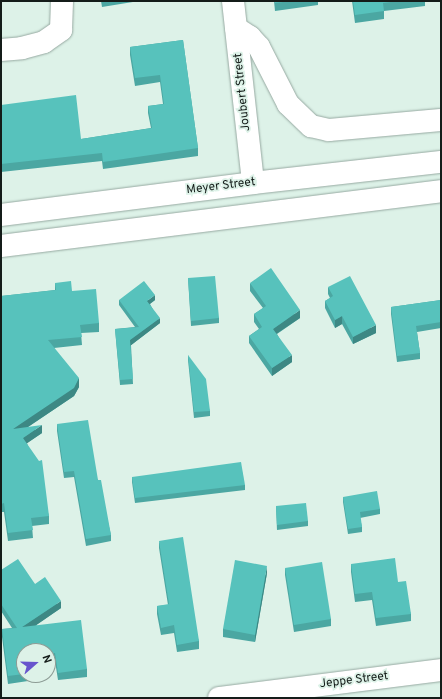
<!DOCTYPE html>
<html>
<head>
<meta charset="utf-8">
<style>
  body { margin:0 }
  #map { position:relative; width:442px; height:699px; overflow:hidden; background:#ddf2e8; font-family:Overpass,sans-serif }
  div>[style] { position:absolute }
  .roads { filter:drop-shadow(0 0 1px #96a9a1) drop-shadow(0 0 1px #96a9a1) }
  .minor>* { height:22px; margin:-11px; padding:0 11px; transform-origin:11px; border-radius:11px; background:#fff }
  .major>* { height:22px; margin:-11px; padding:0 11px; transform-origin:11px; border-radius:11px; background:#fff }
  .wall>* { inset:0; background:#4ba7a2 }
  .shaded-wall>* { inset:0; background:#3d8884 }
  .building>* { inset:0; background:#57c2bc }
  span { translate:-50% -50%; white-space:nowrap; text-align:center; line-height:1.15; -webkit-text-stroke:3.5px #ddf2e8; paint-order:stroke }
  .street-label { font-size:12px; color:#141c19 }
  .frame { position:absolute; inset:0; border:2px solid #141c19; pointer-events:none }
  .north { position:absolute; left:16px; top:643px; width:40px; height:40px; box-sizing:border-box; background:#ddf2e8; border:1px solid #8d9c95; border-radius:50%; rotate:70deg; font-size:11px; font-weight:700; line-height:16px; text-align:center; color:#141c19 }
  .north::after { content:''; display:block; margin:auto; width:14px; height:18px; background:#6854cd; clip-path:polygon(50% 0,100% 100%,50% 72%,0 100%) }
</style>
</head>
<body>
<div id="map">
  <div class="roads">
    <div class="minor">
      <i style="left:233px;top:1px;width:183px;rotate:83.7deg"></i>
      <i style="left:236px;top:28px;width:17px;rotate:33deg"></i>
      <i style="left:250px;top:37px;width:13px;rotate:48deg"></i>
      <i style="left:259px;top:47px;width:64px;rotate:63deg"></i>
      <i style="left:288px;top:104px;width:32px;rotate:44deg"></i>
      <i style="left:311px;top:126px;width:18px;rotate:13deg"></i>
      <i style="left:329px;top:130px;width:112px;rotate:-5.1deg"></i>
      <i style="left:1px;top:50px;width:21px;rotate:-5deg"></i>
      <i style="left:22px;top:48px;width:23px;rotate:-15deg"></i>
      <i style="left:44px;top:42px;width:21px;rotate:-35deg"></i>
      <i style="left:61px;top:30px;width:29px;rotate:-88deg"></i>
      <i style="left:219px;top:698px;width:224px;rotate:-7.2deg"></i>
    </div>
    <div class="major">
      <i style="left:1px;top:215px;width:254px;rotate:-7.2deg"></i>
      <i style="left:253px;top:183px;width:189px;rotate:-6.4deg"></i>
      <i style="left:1px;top:246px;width:443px;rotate:-7.1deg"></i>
    </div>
  </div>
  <div class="wall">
    <i style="clip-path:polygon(101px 1px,139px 1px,102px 7px)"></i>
    <i style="clip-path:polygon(274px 1px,318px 1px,318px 5px,275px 11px)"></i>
    <i style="clip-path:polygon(352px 1px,425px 1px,425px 6px,384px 11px,384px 19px,355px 23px)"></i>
    <i style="clip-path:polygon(183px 40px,198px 148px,198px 156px,103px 169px,102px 161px,1px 172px,1px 105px,81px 139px,151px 128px,148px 113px,148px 106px,163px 104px,160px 82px,135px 86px,130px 55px,130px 47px)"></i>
    <i style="clip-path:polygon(188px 278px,219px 318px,219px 323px,191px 326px)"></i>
    <i style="clip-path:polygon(55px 283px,72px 291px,99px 323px,99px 332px,81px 333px,82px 345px,54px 348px,79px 387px,74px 396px,28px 427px,42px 433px,27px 443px,49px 516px,49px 524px,32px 526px,33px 538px,8px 541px,4px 512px,1px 512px,1px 296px,55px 290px)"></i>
    <i style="clip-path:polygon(250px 283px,300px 318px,277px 334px,292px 362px,272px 376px,249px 343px,249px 336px,259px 329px,254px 322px,254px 314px,263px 308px,250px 291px)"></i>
    <i style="clip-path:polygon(328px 287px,376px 333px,353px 344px,342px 324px,335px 328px,325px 308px,325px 301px,330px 298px,328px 294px)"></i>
    <i style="clip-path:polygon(119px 300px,155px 300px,150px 304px,160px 323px,131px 345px,133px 384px,120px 385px,115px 329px,135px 327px,119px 305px)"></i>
    <i style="clip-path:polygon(441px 300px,441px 328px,417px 332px,420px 353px,420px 359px,397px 362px,391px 314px,391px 307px)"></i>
    <i style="clip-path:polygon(188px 355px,210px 411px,210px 416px,194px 418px,188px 360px)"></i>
    <i style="clip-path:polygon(57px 424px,98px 480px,111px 535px,111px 541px,86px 546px,74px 477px,64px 478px,57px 431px)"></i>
    <i style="clip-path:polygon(132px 477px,245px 485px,245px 490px,135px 503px,132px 482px)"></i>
    <i style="clip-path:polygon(343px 497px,380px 509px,380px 514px,360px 518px,362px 527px,362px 532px,348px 534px,343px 502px)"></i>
    <i style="clip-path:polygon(276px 506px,308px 521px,308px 526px,277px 530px)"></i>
    <i style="clip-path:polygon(159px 541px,199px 641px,199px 649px,177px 652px,174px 633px,161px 635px,157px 614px,157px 606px,168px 605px,159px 548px)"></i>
    <i style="clip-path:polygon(351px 564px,398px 582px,411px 614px,411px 621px,376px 626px,372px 600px,355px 602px,351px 572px)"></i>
    <i style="clip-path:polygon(285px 568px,331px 619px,331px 626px,294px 632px,285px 575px)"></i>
    <i style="clip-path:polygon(1px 570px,35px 584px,61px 608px,36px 625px,87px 669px,87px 677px,58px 680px,55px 661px,48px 662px,48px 651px,24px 651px,24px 675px,28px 675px,28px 681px,8px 684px,2px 637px,2px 629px,12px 628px,1px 611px)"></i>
    <i style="clip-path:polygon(267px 573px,255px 642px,223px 637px,223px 629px)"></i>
  </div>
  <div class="shaded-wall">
    <i style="clip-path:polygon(155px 295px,155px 300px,147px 306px,147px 301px)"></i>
    <i style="clip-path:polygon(300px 310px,300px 318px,273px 336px,273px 329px)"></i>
    <i style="clip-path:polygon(342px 316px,342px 324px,335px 328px,335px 320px)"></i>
    <i style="clip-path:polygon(160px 318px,160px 323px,130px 346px,130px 340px)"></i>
    <i style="clip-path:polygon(376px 325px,376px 333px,353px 344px,353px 337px)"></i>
    <i style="clip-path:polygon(292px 355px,292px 362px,272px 376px,272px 368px)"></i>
    <i style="clip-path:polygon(79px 378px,79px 387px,74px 396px,13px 437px,13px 429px)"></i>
    <i style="clip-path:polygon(42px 425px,42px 433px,23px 446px,23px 438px)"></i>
    <i style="clip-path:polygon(267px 566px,267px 573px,255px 642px,255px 635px)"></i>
    <i style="clip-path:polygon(61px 601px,61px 608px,22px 635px,22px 627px)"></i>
  </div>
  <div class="building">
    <i style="clip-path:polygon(275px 1px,291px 1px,275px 3px)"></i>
    <i style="clip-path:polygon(353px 1px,399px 1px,383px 3px,384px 11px,355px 15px)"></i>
    <i style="clip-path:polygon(183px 40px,198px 148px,103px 162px,102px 153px,1px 164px,1px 105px,76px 95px,81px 139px,152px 128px,148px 106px,164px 104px,160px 75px,135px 78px,130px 47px)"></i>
    <i style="clip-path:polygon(271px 268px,300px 310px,273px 329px,292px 355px,272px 368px,249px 336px,262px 327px,254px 314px,266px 306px,250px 283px)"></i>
    <i style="clip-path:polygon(215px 276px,219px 318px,191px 321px,188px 278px)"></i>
    <i style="clip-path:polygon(350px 276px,376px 325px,353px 337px,342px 316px,335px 320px,325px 301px,333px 296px,328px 287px)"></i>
    <i style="clip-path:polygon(71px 281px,72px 291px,96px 289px,99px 323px,80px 325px,82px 337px,48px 340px,79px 378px,74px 388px,13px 429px,42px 425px,23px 438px,39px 461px,42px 460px,49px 516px,31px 518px,33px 530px,8px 533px,4px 503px,1px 504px,1px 296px,56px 290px,55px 283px)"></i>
    <i style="clip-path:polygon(144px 281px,155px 295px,147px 301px,160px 318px,130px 340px,133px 379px,120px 380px,115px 329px,139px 327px,119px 300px)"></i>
    <i style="clip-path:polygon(441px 300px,441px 322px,416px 326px,420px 353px,397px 356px,391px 307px)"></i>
    <i style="clip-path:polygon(188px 355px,206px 379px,210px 411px,194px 412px)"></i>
    <i style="clip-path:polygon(88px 420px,98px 480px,101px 480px,111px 535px,86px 539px,74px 471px,64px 472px,57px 424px)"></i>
    <i style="clip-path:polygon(241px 462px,245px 485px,135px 498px,132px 477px)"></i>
    <i style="clip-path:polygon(377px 491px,380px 509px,360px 512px,362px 527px,348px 529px,343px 497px)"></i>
    <i style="clip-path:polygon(306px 503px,308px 521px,277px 525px,276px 506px)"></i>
    <i style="clip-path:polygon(183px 537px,199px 641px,177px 645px,174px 625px,161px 628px,157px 606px,169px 604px,159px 541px)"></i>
    <i style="clip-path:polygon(395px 558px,398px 582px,406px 581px,411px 614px,376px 618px,372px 592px,355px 594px,351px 564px)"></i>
    <i style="clip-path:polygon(18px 559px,35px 584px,45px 577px,61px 601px,22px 627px,81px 620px,87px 669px,58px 673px,55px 653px,48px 654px,48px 651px,24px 651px,24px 674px,8px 676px,2px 629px,17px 628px,1px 604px,1px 570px)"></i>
    <i style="clip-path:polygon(235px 560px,267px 566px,255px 635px,223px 629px)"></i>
    <i style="clip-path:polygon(322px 562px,331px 619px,294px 625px,285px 568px)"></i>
  </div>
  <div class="street-label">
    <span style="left:243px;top:92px;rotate:-96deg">Joubert Street</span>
    <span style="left:221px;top:187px;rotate:-7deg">Meyer Street</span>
    <span style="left:354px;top:681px;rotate:-7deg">Jeppe Street</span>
  </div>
  <div class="frame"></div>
  <div class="north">N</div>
</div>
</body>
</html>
